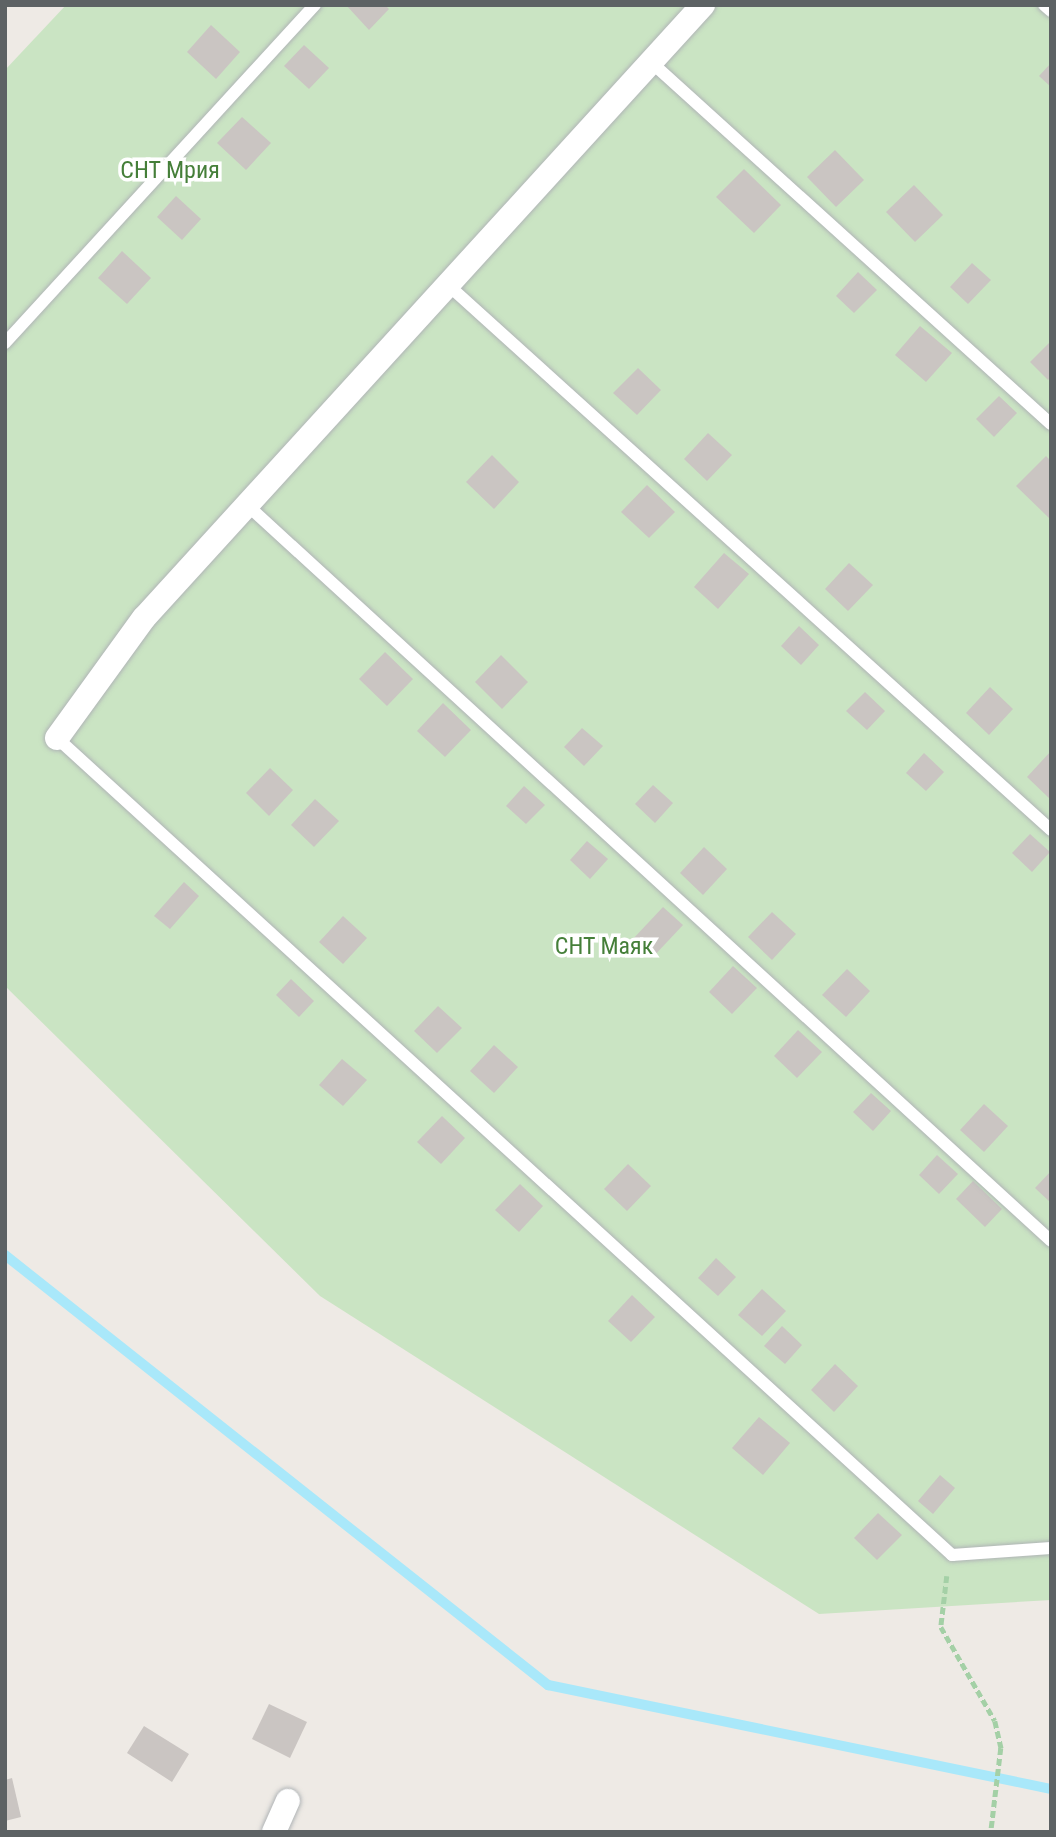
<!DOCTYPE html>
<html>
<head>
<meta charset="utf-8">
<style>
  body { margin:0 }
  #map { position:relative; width:1056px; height:1837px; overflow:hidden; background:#eeeae5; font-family:"Roboto Condensed",sans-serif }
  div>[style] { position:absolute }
  .green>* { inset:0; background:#cae4c3 }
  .stream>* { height:10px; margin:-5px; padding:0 5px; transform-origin:5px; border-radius:5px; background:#a9e8fa }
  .building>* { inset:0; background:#cac5c2 }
  .path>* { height:4.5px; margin-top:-2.25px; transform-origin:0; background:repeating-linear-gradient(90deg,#a4d0a6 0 7px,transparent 0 10.5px) }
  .roads { filter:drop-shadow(0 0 2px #b0b4b6) drop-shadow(0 0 2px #b0b4b6) }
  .service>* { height:12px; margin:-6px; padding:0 6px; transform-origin:6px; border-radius:6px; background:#fff }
  .minor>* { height:24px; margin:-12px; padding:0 12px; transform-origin:12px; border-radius:12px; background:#fff }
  span { translate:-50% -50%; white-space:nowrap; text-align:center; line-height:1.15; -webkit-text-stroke:7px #fff; paint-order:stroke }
  .park-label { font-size:24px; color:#457f39 }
  .frame { position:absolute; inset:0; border:7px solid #5d6264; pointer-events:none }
</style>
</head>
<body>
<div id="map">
  <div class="green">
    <i style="clip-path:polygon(66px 5px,1051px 5px,1051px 1600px,819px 1614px,320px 1296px,5px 986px,5px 70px)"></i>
  </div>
  <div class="stream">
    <i style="left:5px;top:1255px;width:693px;rotate:38.38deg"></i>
    <i style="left:548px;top:1685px;width:514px;rotate:11.68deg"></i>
  </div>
  <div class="building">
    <i style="clip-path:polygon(346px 5px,385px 5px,389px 9px,369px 30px)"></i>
    <i style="clip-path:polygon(211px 25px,240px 52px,216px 79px,187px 52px)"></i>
    <i style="clip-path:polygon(304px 45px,329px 68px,309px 89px,284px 66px)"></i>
    <i style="clip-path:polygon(1051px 63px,1051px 87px,1039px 76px)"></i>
    <i style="clip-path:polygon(242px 117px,271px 143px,246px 170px,217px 143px)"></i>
    <i style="clip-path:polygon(835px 150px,864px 180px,836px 207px,807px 177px)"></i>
    <i style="clip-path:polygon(744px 169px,781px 205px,754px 233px,716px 197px)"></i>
    <i style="clip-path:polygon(914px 185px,943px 215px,915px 242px,886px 212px)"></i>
    <i style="clip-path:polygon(176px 196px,201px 219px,182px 240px,157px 217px)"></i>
    <i style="clip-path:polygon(122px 251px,151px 278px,127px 304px,98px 278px)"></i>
    <i style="clip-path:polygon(972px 263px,991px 280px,968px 304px,950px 287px)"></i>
    <i style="clip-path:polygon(858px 272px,877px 290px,854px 313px,836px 296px)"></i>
    <i style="clip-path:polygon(920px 326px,952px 353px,926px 382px,895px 355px)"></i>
    <i style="clip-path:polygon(1051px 341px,1051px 377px,1048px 380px,1030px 362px)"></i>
    <i style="clip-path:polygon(638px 368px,661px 390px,637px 415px,613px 393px)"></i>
    <i style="clip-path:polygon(999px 396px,1017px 413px,994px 437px,976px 419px)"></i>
    <i style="clip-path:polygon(708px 433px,732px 455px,707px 481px,684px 459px)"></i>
    <i style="clip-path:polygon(492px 455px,519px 482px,494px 509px,466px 482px)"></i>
    <i style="clip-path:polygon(1046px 456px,1051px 461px,1049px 518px,1016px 486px)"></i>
    <i style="clip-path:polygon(647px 485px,675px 512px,649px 538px,621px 512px)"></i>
    <i style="clip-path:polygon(724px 553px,749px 574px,718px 609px,694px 587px)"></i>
    <i style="clip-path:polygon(849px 563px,873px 585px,848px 611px,825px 589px)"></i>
    <i style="clip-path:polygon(799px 626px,819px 645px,801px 665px,781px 646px)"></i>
    <i style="clip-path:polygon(385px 652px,413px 679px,387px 706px,359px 679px)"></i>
    <i style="clip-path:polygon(501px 655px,528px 682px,502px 709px,475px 682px)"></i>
    <i style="clip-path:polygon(990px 687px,1013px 709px,989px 735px,966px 713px)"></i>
    <i style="clip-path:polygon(865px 692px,885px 711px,867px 730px,846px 711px)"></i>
    <i style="clip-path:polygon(443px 703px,471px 730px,445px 757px,417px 731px)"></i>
    <i style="clip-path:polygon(582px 728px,603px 746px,584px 766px,564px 747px)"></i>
    <i style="clip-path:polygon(1051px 751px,1051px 800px,1027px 777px)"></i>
    <i style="clip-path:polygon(924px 753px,944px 772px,926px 791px,906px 773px)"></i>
    <i style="clip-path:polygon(270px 768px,293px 790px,269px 816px,246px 793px)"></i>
    <i style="clip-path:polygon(653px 785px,673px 803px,655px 823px,635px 804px)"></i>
    <i style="clip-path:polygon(524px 786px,545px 805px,526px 824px,506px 806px)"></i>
    <i style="clip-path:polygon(315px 799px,339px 821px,314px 847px,291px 825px)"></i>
    <i style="clip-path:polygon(1030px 834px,1050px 852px,1032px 872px,1012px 853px)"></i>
    <i style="clip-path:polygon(587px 841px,608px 859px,590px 879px,570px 860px)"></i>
    <i style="clip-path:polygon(704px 847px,727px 869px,703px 895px,680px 873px)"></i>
    <i style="clip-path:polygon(184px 882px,199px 896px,170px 929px,154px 916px)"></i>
    <i style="clip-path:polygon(663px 907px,683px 925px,652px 958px,632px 940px)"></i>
    <i style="clip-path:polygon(772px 912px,796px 934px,772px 960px,748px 937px)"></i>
    <i style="clip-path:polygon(343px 916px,367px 938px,343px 964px,319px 942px)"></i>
    <i style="clip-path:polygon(733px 966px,757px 988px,732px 1014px,709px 992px)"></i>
    <i style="clip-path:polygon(847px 969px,870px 991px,846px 1017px,822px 995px)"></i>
    <i style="clip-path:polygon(291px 979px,314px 1001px,299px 1017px,276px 995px)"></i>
    <i style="clip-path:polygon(438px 1006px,462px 1028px,437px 1053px,414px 1031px)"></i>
    <i style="clip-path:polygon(798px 1030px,822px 1052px,797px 1078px,774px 1056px)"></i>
    <i style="clip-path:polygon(494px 1045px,518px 1067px,494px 1093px,470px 1071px)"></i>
    <i style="clip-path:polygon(342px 1059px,367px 1080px,343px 1106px,319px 1085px)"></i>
    <i style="clip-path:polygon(871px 1093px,891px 1111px,873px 1131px,853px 1112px)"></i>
    <i style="clip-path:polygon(984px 1104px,1008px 1126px,984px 1152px,960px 1130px)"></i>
    <i style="clip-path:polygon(442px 1116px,465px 1138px,441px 1164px,417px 1142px)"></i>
    <i style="clip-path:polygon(937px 1155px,958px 1174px,939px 1194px,919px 1175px)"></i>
    <i style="clip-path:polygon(628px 1164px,651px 1186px,627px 1211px,604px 1189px)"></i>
    <i style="clip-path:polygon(1051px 1171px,1051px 1203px,1035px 1188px)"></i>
    <i style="clip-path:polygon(973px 1181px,1002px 1209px,985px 1227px,956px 1199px)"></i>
    <i style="clip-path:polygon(520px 1184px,543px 1206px,519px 1232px,495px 1210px)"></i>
    <i style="clip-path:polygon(716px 1258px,736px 1277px,718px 1296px,698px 1278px)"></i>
    <i style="clip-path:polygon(762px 1289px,786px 1311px,762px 1336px,738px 1315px)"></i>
    <i style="clip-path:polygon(632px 1295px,655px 1317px,631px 1342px,608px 1321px)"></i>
    <i style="clip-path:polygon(782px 1326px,802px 1345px,785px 1364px,764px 1346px)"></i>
    <i style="clip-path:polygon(835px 1364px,858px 1386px,834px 1412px,811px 1390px)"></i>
    <i style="clip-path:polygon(759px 1417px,790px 1443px,763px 1475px,732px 1448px)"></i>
    <i style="clip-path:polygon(940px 1475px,955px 1488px,933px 1514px,918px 1501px)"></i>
    <i style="clip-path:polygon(878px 1513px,902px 1535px,877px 1560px,854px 1538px)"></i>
    <i style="clip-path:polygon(269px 1704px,307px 1722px,290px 1758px,252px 1739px)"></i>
    <i style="clip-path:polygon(144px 1726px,189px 1754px,172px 1782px,127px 1753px)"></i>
    <i style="clip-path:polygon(12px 1778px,21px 1817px,5px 1821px,5px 1780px)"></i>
  </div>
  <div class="path">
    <i style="left:947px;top:1576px;width:51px;rotate:96.7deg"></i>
    <i style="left:941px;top:1627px;width:108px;rotate:60.1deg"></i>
    <i style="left:995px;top:1721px;width:28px;rotate:77deg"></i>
    <i style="left:1001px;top:1748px;width:85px;rotate:96.8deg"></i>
  </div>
  <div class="roads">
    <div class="service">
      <i style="left:1044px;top:5px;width:9px;rotate:41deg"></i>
      <i style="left:651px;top:62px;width:539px;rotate:42.15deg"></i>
      <i style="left:447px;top:284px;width:814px;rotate:42.11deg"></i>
      <i style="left:5px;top:343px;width:459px;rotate:-47.5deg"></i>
      <i style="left:246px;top:504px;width:1091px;rotate:42.47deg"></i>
      <i style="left:57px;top:738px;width:1212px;rotate:42.39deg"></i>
      <i style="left:952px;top:1555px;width:99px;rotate:-4deg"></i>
    </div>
    <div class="minor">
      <i style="left:57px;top:738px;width:148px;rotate:-54.1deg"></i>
      <i style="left:144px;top:618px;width:830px;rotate:-47.64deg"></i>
      <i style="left:274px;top:1832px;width:34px;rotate:-66deg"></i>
    </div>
  </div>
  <div class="park-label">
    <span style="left:170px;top:171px">СНТ Мрия</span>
    <span style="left:604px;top:947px">СНТ Маяк</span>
  </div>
  <div class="frame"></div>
</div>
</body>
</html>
